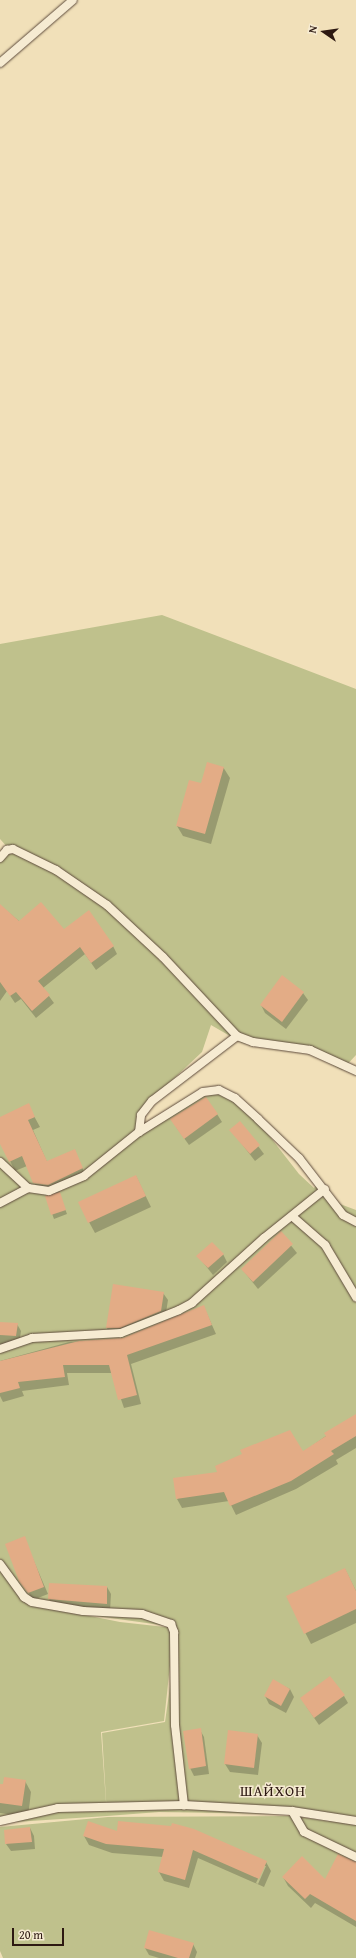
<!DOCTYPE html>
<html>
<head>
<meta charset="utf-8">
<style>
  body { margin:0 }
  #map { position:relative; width:356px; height:1958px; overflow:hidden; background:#f1e0b9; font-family:"Gentium Book Plus",serif }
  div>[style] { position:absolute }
  .green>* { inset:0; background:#bfc18c }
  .shadow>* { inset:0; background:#0003 }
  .building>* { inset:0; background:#e3ac86 }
  .roads { filter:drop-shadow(0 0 1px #5e4b3c) drop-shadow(0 0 1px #5e4b3c) }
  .lane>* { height:8px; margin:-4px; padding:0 4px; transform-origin:4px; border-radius:4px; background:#f6ebd2 }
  span { translate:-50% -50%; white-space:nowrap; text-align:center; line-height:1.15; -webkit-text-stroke:3px #f6ebd2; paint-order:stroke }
  .quarter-label { font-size:15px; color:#2d1912; letter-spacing:1px }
  .north { position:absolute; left:304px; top:12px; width:40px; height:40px; -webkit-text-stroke:3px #f6ebd2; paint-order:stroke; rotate:283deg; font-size:11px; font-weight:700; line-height:16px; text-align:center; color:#2d1912 }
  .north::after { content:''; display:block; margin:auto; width:14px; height:18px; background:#2d1912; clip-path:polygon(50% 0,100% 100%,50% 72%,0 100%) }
  .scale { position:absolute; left:12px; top:1928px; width:52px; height:18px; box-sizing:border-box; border:2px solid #2d1912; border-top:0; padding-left:5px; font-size:12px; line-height:14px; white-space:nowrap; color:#2d1912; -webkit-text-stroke:3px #f6ebd2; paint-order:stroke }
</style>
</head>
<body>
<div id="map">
  <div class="green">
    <i style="clip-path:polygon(162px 615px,356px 689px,356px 1055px,342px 1070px,308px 1052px,242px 1043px,211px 1025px,202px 1052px,168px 1084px,141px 1116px,136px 1131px,213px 1091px,237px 1102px,260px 1124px,299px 1174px,314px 1188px,320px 1181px,340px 1204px,356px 1210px,356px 1958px,3px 1958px,0 1951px,0 1827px,108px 1817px,294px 1816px,332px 1822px,295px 1814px,159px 1812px,107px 1816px,102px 1733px,165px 1722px,173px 1665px,175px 1627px,75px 1613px,120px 1622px,174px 1628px,164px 1721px,101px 1732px,107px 1816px,0 1823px,0 859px,10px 850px,0 839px,0 644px)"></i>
  </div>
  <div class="shadow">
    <i style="clip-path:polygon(223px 767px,230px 778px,211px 844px,183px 836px,177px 826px,202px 784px)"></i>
    <i style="clip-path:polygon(0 905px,19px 921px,64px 930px,113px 946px,117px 954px,96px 970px,85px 954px,43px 988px,54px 1003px,36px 1018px,21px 999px,15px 1003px,7px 991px,0 1001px)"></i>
    <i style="clip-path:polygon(303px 993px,308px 1000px,286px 1029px,265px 1013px,261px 1005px)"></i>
    <i style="clip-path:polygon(28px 1105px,40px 1127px,33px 1130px,47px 1162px,74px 1150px,87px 1178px,60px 1189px,59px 1193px,67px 1214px,54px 1219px,46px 1197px,54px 1195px,40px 1193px,35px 1184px,53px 1185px,34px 1182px,27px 1166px,15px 1171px,0 1141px,0 1118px)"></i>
    <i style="clip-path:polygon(217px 1114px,222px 1122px,189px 1145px,176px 1127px)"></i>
    <i style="clip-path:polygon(240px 1122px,264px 1154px,255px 1161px,231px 1130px)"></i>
    <i style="clip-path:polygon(136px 1176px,151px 1207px,95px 1233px,89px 1222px)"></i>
    <i style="clip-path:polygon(281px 1233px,297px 1253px,258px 1289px,242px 1269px)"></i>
    <i style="clip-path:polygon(223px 1254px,227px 1262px,213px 1275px,198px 1256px)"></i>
    <i style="clip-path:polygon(114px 1285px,163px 1293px,168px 1300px,165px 1319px,111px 1336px,107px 1328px)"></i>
    <i style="clip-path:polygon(204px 1307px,216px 1334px,131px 1364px,141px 1404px,124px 1408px,112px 1373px,67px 1373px,69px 1385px,22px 1391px,24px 1396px,3px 1402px,0 1396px,0 1361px,69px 1342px,123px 1339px)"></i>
    <i style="clip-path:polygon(0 1323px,17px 1324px,21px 1331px,19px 1344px,0 1348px)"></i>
    <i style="clip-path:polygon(356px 1415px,356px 1448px,336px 1460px,338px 1464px,296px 1489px,236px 1515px,229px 1501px,182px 1508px,177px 1499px,243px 1455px,303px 1452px)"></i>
    <i style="clip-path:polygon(24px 1538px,48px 1594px,33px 1600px,20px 1580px)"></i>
    <i style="clip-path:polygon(345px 1569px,356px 1591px,356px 1623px,311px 1644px,287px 1597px)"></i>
    <i style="clip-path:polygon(107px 1587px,111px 1594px,110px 1611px,54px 1607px,49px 1599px)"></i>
    <i style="clip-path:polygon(273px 1681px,290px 1689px,294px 1697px,286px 1713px,269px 1704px,265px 1696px)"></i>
    <i style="clip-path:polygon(344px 1696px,348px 1703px,319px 1725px,306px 1706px)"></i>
    <i style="clip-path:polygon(200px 1730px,204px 1737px,209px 1774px,194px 1776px,190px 1768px)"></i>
    <i style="clip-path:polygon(257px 1735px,262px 1743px,258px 1775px,230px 1772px,225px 1764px)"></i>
    <i style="clip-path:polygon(25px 1781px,31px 1792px,28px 1817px,0 1813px,0 1785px)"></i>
    <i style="clip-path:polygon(30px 1828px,34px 1836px,35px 1849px,11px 1851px,6px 1844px)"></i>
    <i style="clip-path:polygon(evenodd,118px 1832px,266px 1862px,271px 1871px,264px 1887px,198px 1858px,189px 1888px,164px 1881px,159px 1872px,163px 1857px,112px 1853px,89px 1845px,84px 1836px,118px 1832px,264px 1866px,266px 1866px,258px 1884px,256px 1883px,264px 1866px)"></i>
    <i style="clip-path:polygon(356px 1864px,356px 1927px,315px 1903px,311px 1908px,288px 1886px,283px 1877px,326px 1880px)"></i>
    <i style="clip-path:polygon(193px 1944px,197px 1952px,195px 1958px,159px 1958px,149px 1955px,145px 1948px)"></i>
  </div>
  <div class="building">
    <i style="clip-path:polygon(207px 762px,224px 767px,205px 834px,176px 826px,189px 780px,201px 783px)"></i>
    <i style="clip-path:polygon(41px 902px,64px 929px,89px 910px,114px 946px,91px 963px,80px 947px,38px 981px,50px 995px,32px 1011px,16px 992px,10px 996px,0 982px,0 904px,19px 921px)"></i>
    <i style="clip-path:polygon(282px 975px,304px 992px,282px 1022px,260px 1005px)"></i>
    <i style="clip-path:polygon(206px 1097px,218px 1114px,184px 1139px,170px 1119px)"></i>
    <i style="clip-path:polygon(29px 1103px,35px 1117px,28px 1120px,47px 1161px,75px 1149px,83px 1168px,48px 1185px,33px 1183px,22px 1156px,9px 1162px,0 1144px,0 1117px)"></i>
    <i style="clip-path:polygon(240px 1121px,260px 1145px,250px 1154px,229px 1130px)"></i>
    <i style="clip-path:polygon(136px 1175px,146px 1196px,88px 1223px,78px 1202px)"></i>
    <i style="clip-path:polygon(60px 1192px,66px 1210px,51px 1215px,45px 1196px)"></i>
    <i style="clip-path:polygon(281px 1231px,293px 1244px,253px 1282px,241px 1269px)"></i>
    <i style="clip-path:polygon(212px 1242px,224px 1254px,208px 1268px,196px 1256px)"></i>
    <i style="clip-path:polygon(113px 1284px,164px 1292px,161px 1311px,120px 1328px,106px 1328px)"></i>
    <i style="clip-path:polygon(204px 1305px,212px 1325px,127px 1355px,137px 1395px,118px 1400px,109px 1365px,63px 1365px,65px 1377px,18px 1382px,20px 1388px,0 1393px,0 1361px,79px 1341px,123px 1338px)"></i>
    <i style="clip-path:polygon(0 1322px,18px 1323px,16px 1336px,0 1335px)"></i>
    <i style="clip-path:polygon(356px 1414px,356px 1436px,331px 1451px,334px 1454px,291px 1481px,230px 1506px,224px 1492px,176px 1499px,173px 1478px,217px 1472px,215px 1466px,242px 1454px,240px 1450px,290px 1430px,303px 1451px,326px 1436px,324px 1433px)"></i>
    <i style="clip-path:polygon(25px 1536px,44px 1587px,28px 1593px,19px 1581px,5px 1544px)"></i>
    <i style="clip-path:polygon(345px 1568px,356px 1591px,356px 1609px,304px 1634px,286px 1596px)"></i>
    <i style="clip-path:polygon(49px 1583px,107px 1586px,107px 1604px,48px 1599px)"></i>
    <i style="clip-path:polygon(330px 1676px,345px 1695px,314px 1718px,300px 1698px)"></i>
    <i style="clip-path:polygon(273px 1679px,290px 1689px,281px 1706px,264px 1696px)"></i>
    <i style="clip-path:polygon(201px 1728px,206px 1766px,189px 1769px,183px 1731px)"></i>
    <i style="clip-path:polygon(228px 1730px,258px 1734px,254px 1768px,224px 1764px)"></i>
    <i style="clip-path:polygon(4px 1777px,26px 1780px,22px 1806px,0 1803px,0 1784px,3px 1784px)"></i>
    <i style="clip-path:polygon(88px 1821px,117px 1831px,118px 1821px,171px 1826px,172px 1823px,194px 1829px,267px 1861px,259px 1879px,193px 1850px,185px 1880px,158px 1872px,164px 1849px,106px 1844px,83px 1836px)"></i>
    <i style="clip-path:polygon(30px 1827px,32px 1842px,5px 1844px,4px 1830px)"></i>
    <i style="clip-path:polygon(338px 1854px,356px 1862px,356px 1921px,310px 1894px,305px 1899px,282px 1877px,302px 1856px,325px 1879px)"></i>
    <i style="clip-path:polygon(149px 1930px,194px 1943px,189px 1958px,178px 1958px,144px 1948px)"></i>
  </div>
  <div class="roads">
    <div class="lane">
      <i style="left:0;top:63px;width:96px;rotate:-40.8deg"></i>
      <i style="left:0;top:858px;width:11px;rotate:-49deg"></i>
      <i style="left:7px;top:850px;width:6px;rotate:-9deg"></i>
      <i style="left:13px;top:849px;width:48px;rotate:26deg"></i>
      <i style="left:56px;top:870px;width:62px;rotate:34.5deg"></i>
      <i style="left:107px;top:905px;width:76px;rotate:42.9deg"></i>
      <i style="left:163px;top:957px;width:108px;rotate:46.9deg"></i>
      <i style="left:237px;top:1036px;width:17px;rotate:21deg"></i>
      <i style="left:253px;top:1042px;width:58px;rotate:8deg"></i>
      <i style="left:310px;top:1050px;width:51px;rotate:24.5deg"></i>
      <i style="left:139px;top:1132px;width:17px;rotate:-83deg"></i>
      <i style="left:141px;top:1115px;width:18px;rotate:-52deg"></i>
      <i style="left:152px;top:1101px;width:107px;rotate:-37.4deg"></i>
      <i style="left:0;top:1162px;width:38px;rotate:43deg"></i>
      <i style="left:28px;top:1188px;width:21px;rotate:8deg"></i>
      <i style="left:49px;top:1191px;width:38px;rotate:-23deg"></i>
      <i style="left:84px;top:1176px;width:70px;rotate:-38.7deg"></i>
      <i style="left:139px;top:1132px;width:75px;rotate:-32deg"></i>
      <i style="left:203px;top:1092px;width:16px;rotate:-7deg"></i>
      <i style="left:219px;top:1090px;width:18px;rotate:27deg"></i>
      <i style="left:235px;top:1098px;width:31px;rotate:42deg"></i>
      <i style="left:258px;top:1119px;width:57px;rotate:43.6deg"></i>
      <i style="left:299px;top:1158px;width:72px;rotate:52.3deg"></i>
      <i style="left:343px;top:1215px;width:15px;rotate:28deg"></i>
      <i style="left:0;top:1203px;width:32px;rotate:-28deg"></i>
      <i style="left:293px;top:1217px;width:43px;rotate:41.2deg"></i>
      <i style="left:325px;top:1245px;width:61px;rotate:59.2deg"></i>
      <i style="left:0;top:1349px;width:34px;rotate:-19deg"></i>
      <i style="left:32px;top:1338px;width:89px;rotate:-3.2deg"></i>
      <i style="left:121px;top:1333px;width:62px;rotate:-21.6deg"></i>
      <i style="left:179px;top:1310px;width:15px;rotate:-28deg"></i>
      <i style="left:192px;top:1303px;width:97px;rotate:-42.1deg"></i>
      <i style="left:264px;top:1238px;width:78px;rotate:-38.8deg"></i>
      <i style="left:0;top:1564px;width:41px;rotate:54deg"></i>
      <i style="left:24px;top:1597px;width:9px;rotate:32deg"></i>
      <i style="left:32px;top:1602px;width:52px;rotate:10deg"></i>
      <i style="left:83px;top:1611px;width:59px;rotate:2.9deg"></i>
      <i style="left:142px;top:1614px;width:31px;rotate:19deg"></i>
      <i style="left:171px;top:1624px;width:9px;rotate:69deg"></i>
      <i style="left:174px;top:1632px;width:93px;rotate:89.4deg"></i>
      <i style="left:175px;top:1725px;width:81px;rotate:83.6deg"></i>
      <i style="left:292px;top:1811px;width:24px;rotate:60deg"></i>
      <i style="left:304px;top:1832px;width:58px;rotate:25.7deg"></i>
      <i style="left:0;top:1821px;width:59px;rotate:-12.6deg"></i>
      <i style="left:58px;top:1808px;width:126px;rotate:-1.4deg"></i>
      <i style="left:184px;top:1805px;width:108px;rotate:3.2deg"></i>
      <i style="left:292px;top:1811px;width:65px;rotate:8.9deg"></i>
    </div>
  </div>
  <div class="quarter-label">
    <span style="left:273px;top:1791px">ШАЙХОН</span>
  </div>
  <div class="north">N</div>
  <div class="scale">20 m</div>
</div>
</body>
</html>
